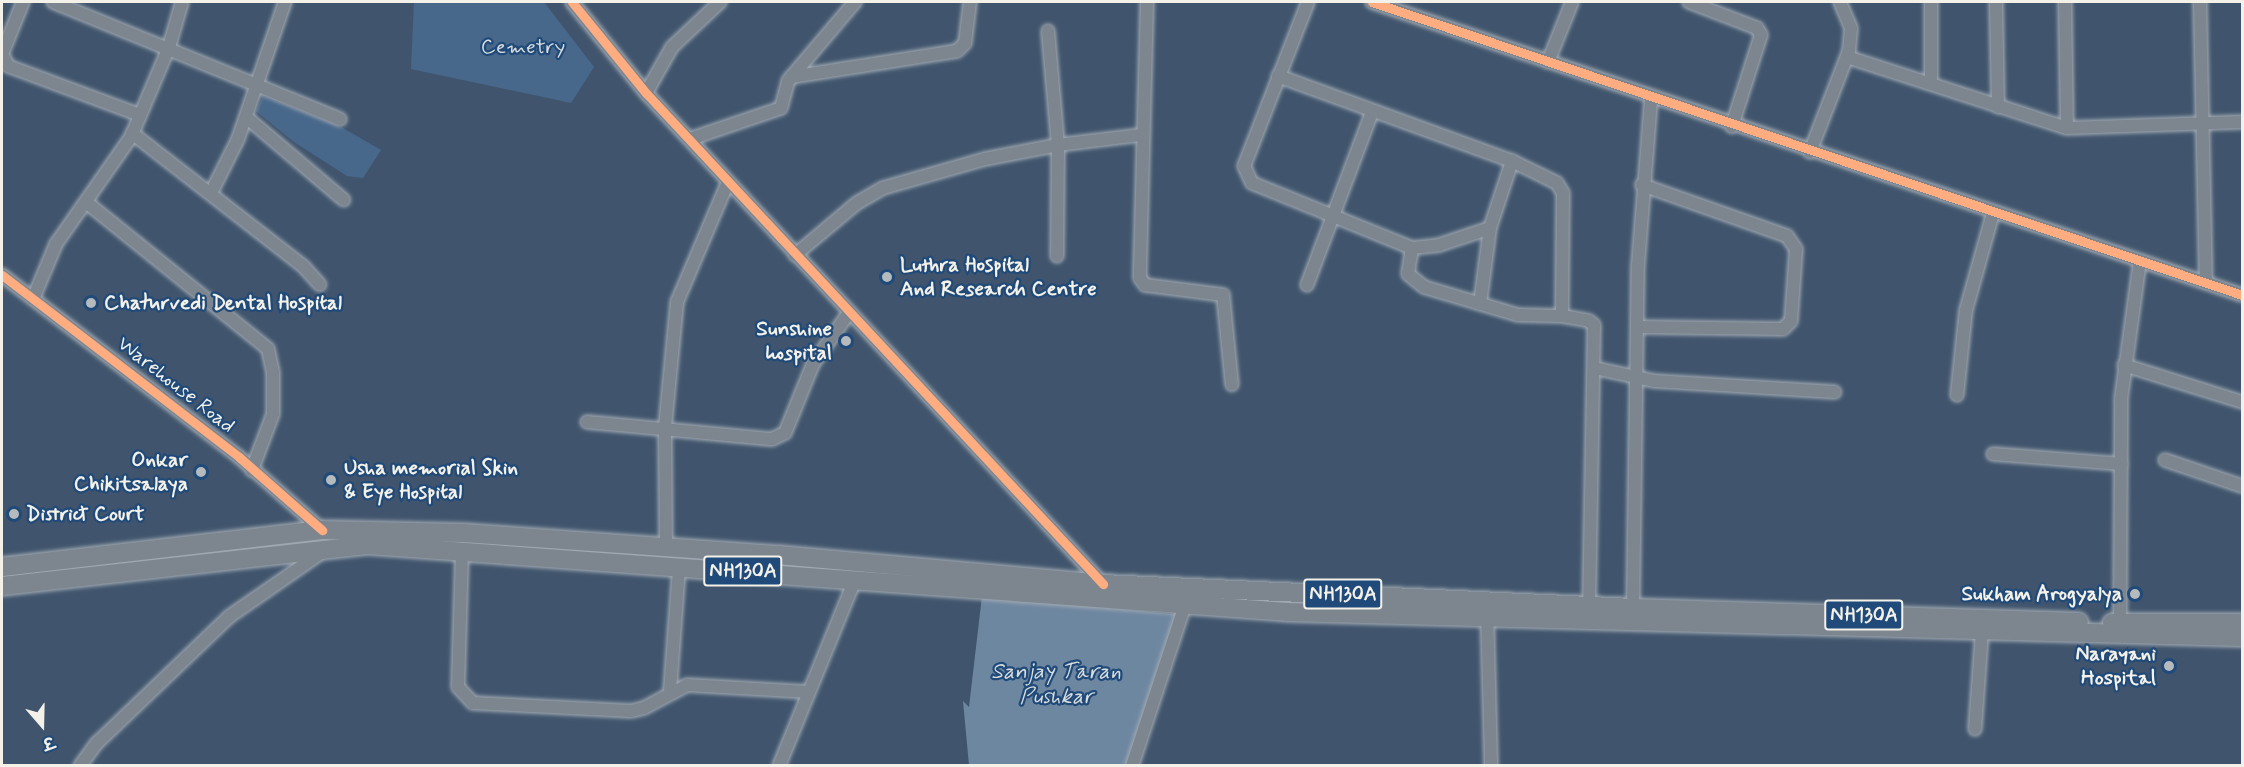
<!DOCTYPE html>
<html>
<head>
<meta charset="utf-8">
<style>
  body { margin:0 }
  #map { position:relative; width:2244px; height:767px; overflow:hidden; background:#40556d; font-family:Mynerve,"Playpen Sans Deva",sans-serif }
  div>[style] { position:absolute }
  .green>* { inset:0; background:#48688b }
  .water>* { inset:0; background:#6e87a1 }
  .roads { filter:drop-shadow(0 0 2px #a1aab3) drop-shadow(0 0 2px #a1aab3) }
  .minor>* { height:12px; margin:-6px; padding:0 6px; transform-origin:6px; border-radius:6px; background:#7d868f }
  .highway>* { height:18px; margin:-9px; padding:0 9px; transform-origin:9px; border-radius:9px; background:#7d868f }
  .cycleway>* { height:9px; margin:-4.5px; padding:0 4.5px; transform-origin:4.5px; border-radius:4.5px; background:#ffac80 }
  .dots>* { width:16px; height:16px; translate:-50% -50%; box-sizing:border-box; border:3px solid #1f4a7a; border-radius:50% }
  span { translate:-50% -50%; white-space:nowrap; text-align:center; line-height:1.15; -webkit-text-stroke:4.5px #1f4a7a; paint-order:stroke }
  .shield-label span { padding:2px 4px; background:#1f4a7a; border:2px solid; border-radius:4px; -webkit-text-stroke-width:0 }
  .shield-label { font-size:20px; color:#f4f1e8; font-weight:700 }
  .park-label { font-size:21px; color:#dadddb }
  .poi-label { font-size:21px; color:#f4f1e8; font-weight:700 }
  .left { translate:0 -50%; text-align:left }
  .right { translate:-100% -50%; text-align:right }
  .street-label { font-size:21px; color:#f4f1e8 }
  .water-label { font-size:22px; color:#dadddb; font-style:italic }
  .frame { position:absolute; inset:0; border:3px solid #f4f1e8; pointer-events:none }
  .north { position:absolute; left:12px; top:695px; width:60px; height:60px; -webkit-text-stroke:4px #1f4a7a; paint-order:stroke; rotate:160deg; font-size:16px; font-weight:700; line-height:24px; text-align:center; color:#f4f1e8 }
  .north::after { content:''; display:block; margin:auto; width:21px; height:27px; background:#f4f1e8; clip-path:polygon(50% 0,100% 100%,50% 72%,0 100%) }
</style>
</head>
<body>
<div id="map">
  <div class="green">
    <i style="clip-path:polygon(414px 2px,544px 2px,594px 67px,571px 103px,411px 69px)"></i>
    <i style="clip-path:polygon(263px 96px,343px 128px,381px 150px,363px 178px,347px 176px,294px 142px,256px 111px)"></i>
  </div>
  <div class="water">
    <i style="clip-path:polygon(982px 596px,1182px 615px,1126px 765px,969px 765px,963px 701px,969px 707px)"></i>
  </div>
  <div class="roads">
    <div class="minor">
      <i style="left:23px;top:2px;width:56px;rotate:112deg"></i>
      <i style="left:2px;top:54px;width:13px;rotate:63deg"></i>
      <i style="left:8px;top:66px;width:141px;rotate:20.4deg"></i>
      <i style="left:53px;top:2px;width:310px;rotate:22.2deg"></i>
      <i style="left:572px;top:2px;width:117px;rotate:50.9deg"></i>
      <i style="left:646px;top:93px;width:671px;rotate:47.05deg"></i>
      <i style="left:1147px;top:2px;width:276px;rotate:91.5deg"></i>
      <i style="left:1140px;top:278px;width:9px;rotate:54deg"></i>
      <i style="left:1145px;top:285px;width:79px;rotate:7.3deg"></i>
      <i style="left:1223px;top:295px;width:90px;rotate:84.3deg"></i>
      <i style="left:1308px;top:2px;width:176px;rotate:111.3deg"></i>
      <i style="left:1244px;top:166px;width:19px;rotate:65deg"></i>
      <i style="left:1252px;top:183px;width:173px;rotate:22.1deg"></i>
      <i style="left:1412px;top:248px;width:27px;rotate:-6deg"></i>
      <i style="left:1439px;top:245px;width:54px;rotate:-18.4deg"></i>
      <i style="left:1372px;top:2px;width:918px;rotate:18.61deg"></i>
      <i style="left:1689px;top:2px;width:73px;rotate:20.9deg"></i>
      <i style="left:1757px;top:28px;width:8px;rotate:60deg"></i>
      <i style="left:1761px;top:35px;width:96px;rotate:107.7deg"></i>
      <i style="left:1996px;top:2px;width:105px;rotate:88.9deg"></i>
      <i style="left:2065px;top:2px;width:126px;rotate:89.1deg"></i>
      <i style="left:2200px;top:2px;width:281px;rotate:88.8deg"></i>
      <i style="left:1048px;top:31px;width:114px;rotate:85deg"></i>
      <i style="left:1058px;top:145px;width:111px;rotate:90.5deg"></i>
      <i style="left:1847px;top:57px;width:231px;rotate:17.9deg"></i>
      <i style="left:2067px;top:128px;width:175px;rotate:-2deg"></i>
      <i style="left:1548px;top:62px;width:65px;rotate:-68.2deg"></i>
      <i style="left:1278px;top:76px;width:249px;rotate:20deg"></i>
      <i style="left:1512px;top:161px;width:50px;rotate:26.1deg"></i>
      <i style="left:1557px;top:183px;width:12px;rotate:59deg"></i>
      <i style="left:1563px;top:193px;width:123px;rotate:90.5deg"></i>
      <i style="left:791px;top:77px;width:168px;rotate:-8.9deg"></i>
      <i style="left:957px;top:51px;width:11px;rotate:-45deg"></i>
      <i style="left:965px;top:43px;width:41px;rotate:-83deg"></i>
      <i style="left:1931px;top:84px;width:82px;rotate:-90deg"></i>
      <i style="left:646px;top:93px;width:53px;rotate:-60.5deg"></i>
      <i style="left:672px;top:47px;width:66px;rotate:-43.2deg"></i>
      <i style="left:246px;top:117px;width:128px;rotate:40.3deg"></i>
      <i style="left:132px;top:133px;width:217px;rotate:37.9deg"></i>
      <i style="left:303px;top:266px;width:25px;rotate:48deg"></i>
      <i style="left:690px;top:139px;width:96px;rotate:-18.8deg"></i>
      <i style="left:781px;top:108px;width:28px;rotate:-75deg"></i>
      <i style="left:788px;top:81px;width:104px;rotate:-49.7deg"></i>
      <i style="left:1810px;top:152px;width:108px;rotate:-68.9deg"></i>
      <i style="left:1849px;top:51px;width:23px;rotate:-85deg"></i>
      <i style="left:1851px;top:28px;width:28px;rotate:-113deg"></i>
      <i style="left:211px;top:193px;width:60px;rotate:-63.4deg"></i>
      <i style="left:238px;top:139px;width:145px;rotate:-71.1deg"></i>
      <i style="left:86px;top:202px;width:234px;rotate:38.9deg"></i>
      <i style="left:268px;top:349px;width:24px;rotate:78deg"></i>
      <i style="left:273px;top:372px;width:42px;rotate:90deg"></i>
      <i style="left:273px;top:414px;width:60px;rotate:110.6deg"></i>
      <i style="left:1412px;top:248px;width:26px;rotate:99deg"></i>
      <i style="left:1408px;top:274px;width:21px;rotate:39deg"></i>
      <i style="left:1424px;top:287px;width:98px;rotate:16.6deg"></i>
      <i style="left:1518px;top:315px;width:44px;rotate:1.3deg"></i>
      <i style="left:1562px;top:316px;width:27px;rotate:10deg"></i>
      <i style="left:1589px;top:321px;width:6px;rotate:39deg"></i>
      <i style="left:1594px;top:325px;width:281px;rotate:91deg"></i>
      <i style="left:795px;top:255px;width:81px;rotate:-40deg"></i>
      <i style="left:857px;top:203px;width:30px;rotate:-30deg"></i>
      <i style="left:883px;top:188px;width:106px;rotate:-15.9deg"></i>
      <i style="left:985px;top:159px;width:74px;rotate:-10.9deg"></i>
      <i style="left:1058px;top:145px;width:84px;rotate:-6.9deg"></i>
      <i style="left:2px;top:275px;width:299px;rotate:37.5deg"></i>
      <i style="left:239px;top:457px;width:111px;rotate:41.3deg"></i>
      <i style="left:1307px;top:285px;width:185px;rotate:-69.4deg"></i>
      <i style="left:33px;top:299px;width:60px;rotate:-67.3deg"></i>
      <i style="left:56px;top:244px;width:131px;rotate:-55deg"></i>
      <i style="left:131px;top:137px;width:98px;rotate:-67.1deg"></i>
      <i style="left:169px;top:47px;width:47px;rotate:-73.9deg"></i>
      <i style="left:1480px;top:304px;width:77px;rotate:-82.5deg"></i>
      <i style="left:1490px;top:228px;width:71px;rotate:-71.8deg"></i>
      <i style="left:1639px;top:327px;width:144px;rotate:0.8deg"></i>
      <i style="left:1783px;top:329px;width:11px;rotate:-45deg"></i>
      <i style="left:1791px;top:321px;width:72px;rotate:-86deg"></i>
      <i style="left:1796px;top:249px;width:16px;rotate:-125deg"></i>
      <i style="left:1787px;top:236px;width:154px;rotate:-160.6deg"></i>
      <i style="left:2124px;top:365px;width:124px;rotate:17.4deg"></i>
      <i style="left:1594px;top:368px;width:61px;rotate:12.2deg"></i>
      <i style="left:1654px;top:381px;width:181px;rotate:3.5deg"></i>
      <i style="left:1957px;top:395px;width:85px;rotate:-84deg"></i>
      <i style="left:1966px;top:310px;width:101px;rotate:-74.4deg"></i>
      <i style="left:587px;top:422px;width:186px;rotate:5.3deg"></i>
      <i style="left:772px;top:439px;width:14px;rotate:-25deg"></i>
      <i style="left:785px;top:433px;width:74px;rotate:-67.9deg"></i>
      <i style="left:813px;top:364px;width:61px;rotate:-55deg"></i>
      <i style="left:1993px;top:454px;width:129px;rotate:4.4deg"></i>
      <i style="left:2165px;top:460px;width:81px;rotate:18.7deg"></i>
      <i style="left:666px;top:546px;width:119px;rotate:-90.5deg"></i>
      <i style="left:665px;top:427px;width:126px;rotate:-84.5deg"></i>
      <i style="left:677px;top:302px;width:130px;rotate:-67deg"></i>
      <i style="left:462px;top:552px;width:135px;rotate:91.7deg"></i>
      <i style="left:458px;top:687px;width:22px;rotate:47deg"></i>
      <i style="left:473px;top:703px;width:158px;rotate:2.9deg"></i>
      <i style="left:631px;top:711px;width:13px;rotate:-13deg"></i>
      <i style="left:644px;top:708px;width:49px;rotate:-28.1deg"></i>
      <i style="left:687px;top:685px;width:122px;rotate:3.3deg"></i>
      <i style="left:1633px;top:608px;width:343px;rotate:-89.2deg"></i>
      <i style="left:1638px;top:265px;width:168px;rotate:-85.5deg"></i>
      <i style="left:1487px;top:610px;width:156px;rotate:88.5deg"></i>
      <i style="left:2120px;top:623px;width:224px;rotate:-89.7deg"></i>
      <i style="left:2121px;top:399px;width:139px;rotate:-82.2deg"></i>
      <i style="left:670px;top:691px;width:124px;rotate:-85.8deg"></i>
      <i style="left:1975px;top:729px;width:97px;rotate:-85.9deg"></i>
      <i style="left:80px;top:766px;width:29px;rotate:-54deg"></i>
      <i style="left:97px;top:743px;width:184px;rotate:-43.7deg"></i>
      <i style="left:230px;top:616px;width:114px;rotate:-34.7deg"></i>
      <i style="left:779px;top:766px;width:201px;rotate:-67.8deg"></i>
      <i style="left:1132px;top:766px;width:169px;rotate:-71.8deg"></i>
    </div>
    <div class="highway">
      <i style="left:2px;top:567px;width:322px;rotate:-6.6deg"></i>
      <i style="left:322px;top:530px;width:141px;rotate:1.2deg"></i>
      <i style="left:463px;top:533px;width:317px;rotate:4deg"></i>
      <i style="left:779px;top:555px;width:325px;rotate:5.1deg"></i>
      <i style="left:1103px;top:584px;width:531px;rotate:2.59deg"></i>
      <i style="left:1633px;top:608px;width:446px;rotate:1.8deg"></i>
      <i style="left:2px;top:586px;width:369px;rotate:-6.4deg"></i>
      <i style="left:369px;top:545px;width:920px;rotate:4.17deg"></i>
      <i style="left:1287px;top:612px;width:955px;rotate:1.5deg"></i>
      <i style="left:2112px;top:623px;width:130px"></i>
    </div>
  </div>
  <div class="cycleway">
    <i style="left:572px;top:2px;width:117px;rotate:50.9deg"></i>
    <i style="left:646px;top:93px;width:671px;rotate:47.05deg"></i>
    <i style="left:1372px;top:2px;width:918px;rotate:18.61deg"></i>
    <i style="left:2px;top:275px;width:299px;rotate:37.5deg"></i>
    <i style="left:239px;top:457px;width:111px;rotate:41.3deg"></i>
  </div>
  <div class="dots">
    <i style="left:887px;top:277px;background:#b5babd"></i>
    <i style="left:91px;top:303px;background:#b5babd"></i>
    <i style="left:846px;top:341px;background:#b5babd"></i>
    <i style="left:201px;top:472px;background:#b5babd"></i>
    <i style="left:331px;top:480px;background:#b5babd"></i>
    <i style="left:14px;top:514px;background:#b5babd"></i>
    <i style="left:2135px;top:594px;background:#b5babd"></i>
    <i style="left:2169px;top:666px;background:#b5babd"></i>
  </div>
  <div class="shield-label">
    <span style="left:743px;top:571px">NH130A</span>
    <span style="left:1343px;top:594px">NH130A</span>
    <span style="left:1864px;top:615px">NH130A</span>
  </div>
  <div class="park-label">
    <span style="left:523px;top:47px">Cemetry</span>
  </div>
  <div class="poi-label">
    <span class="left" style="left:900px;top:277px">Luthra Hospital<br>And Research Centre</span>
    <span class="left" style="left:104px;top:303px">Chaturvedi Dental Hospital</span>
    <span class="right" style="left:832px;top:341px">Sunshine<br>hospital</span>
    <span class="right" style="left:188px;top:472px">Onkar<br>Chikitsalaya</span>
    <span class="left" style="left:344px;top:480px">Usha memorial Skin<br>&amp; Eye Hospital</span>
    <span class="left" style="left:26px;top:514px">District Court</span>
    <span class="right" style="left:2122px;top:594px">Sukham Arogyalya</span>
    <span class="right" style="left:2156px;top:666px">Narayani<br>Hospital</span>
  </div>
  <div class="street-label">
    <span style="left:176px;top:385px;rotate:38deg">Warehouse Road</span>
  </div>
  <div class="water-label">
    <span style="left:1056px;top:685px">Sanjay Taran<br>Pushkar</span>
  </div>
  <div class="frame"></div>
  <div class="north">उ</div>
</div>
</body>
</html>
